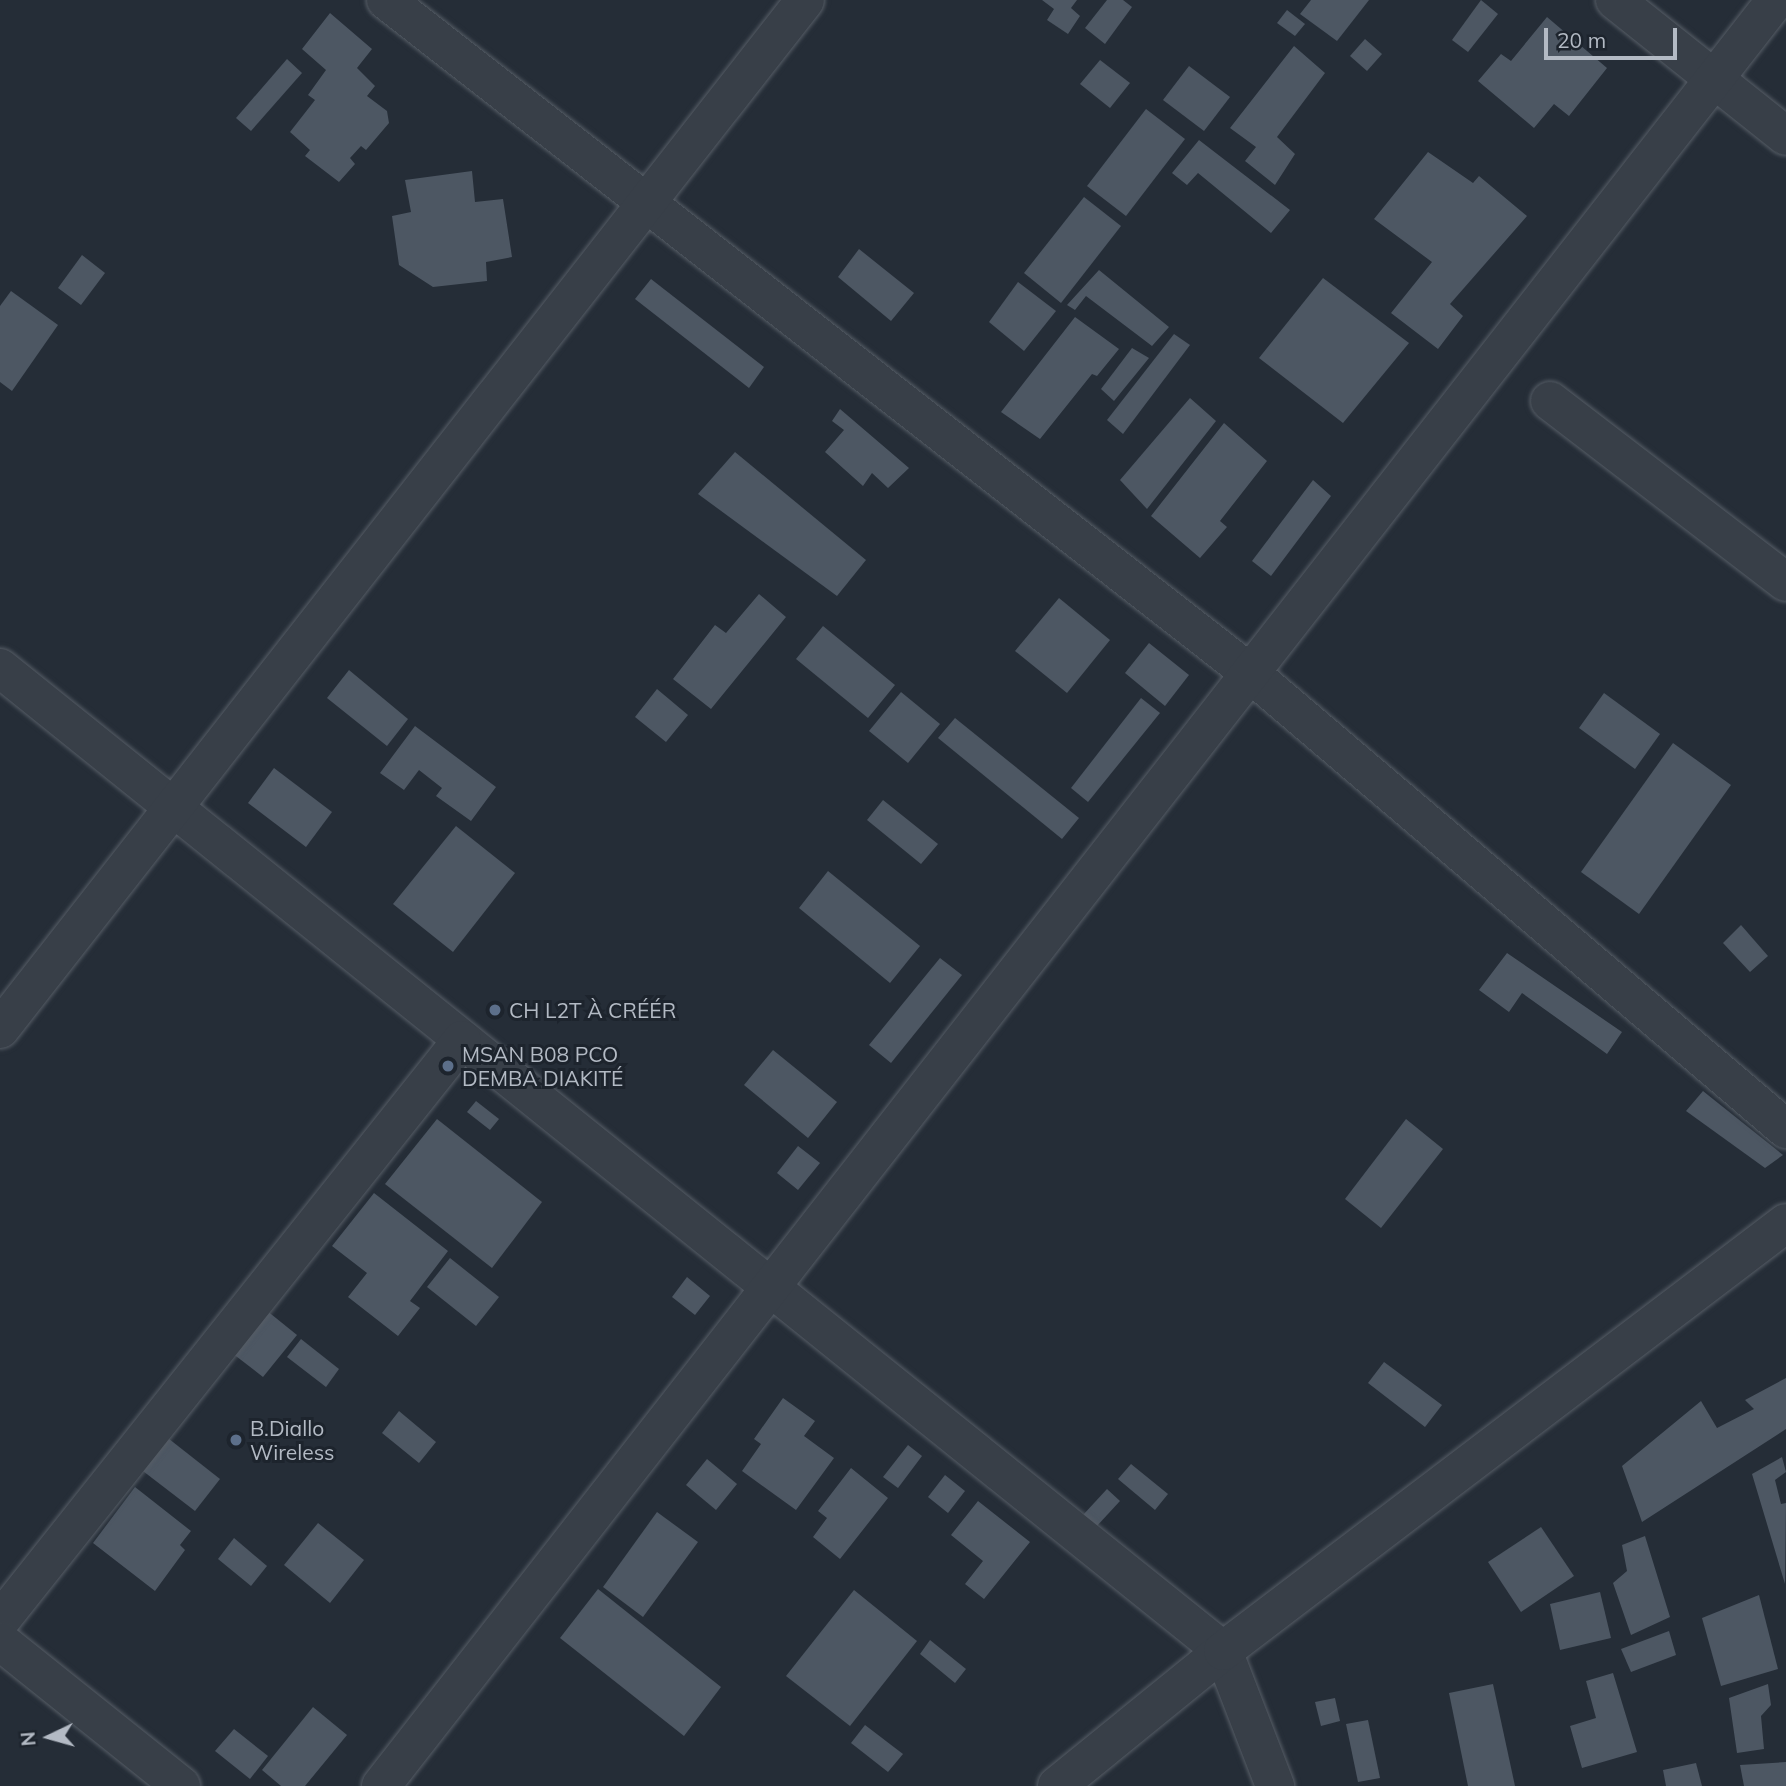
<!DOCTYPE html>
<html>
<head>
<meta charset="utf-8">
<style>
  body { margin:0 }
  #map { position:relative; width:1786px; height:1786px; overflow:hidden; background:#252d37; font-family:Mulish,sans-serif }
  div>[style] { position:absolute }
  .building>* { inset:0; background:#4d5763 }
  .roads { filter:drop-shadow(0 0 2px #565d66) drop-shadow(0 0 2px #565d66) }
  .street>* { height:38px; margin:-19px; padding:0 19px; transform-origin:19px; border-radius:19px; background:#383f48 }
  .dots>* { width:19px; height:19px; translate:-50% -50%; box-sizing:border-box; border:4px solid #1d242d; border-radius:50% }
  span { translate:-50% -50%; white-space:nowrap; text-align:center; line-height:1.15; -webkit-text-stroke:6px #1d242d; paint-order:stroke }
  .poi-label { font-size:21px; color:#b3bac4 }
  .left { translate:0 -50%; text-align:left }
  .north { position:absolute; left:14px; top:1702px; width:70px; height:70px; -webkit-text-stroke:5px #1d242d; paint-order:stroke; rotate:265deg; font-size:19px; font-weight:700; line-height:28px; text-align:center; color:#b3bac4 }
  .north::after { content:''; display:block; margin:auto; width:24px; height:32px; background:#b3bac4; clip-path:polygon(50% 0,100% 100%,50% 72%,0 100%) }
  .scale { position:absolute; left:1544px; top:28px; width:133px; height:32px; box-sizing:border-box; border:4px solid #b3bac4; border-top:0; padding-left:9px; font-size:21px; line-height:24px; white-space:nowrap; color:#b3bac4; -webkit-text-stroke:5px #1d242d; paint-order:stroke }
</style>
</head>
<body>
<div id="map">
  <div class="building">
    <i style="clip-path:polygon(1042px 0,1077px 0,1071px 8px,1080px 16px,1068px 34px,1047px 20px,1054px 9px)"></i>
    <i style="clip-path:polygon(1107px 0,1123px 0,1132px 7px,1105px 44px,1085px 28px)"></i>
    <i style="clip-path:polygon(1311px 0,1369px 0,1337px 41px,1300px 14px)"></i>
    <i style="clip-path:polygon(1481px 0,1498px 14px,1468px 52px,1452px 40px)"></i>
    <i style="clip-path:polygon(1287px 10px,1305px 24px,1295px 36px,1277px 23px)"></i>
    <i style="clip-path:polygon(330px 13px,372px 49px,357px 68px,375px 86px,367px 96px,387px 111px,389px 123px,366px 150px,361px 146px,350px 158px,355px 164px,339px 182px,305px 156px,310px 150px,290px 132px,315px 100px,308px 95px,326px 70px,302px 49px)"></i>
    <i style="clip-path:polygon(1547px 17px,1607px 68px,1569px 116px,1554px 104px,1534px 128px,1478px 81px,1501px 54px,1511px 61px)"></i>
    <i style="clip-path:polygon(1365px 39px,1382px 54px,1367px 71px,1350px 56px)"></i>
    <i style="clip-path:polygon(1294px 46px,1325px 73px,1277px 137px,1295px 154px,1275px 185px,1245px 161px,1256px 147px,1230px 128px)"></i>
    <i style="clip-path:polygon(287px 59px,302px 73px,251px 131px,236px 118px)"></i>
    <i style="clip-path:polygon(1100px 60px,1130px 83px,1110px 108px,1080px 84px)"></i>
    <i style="clip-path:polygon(1189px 66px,1230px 97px,1204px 131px,1163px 100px)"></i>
    <i style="clip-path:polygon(1146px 109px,1185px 139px,1126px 216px,1087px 186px)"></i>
    <i style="clip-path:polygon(1199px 140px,1290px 210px,1271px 233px,1198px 173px,1187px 185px,1172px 173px)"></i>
    <i style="clip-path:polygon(1428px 152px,1473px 183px,1479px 176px,1527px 216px,1450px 304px,1463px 316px,1438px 349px,1391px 313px,1432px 262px,1374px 219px)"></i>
    <i style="clip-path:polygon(472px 171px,475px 202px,503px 199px,512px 257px,486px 262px,487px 281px,433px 287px,399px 265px,392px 216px,411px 212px,405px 180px)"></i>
    <i style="clip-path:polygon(1084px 197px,1121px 226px,1061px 303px,1024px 273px)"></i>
    <i style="clip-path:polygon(859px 249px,914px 293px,891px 321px,838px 277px)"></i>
    <i style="clip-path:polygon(82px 255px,105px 273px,81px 305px,58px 288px)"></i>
    <i style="clip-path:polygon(1099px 270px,1169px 327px,1152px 346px,1086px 296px,1075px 310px,1067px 305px)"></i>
    <i style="clip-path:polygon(1323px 278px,1409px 343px,1343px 423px,1259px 358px)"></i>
    <i style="clip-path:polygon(651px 279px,764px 367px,749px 388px,635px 299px)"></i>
    <i style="clip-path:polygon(1018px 282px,1056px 311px,1024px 351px,989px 322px)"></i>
    <i style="clip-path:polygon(11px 291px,58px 325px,12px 391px,0 382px,0 306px)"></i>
    <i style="clip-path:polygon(1075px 317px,1119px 349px,1097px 376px,1092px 374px,1040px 439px,1001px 412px)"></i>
    <i style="clip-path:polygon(1174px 334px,1190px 345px,1123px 434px,1107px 420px)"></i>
    <i style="clip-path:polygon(1132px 348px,1149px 358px,1114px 401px,1101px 389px)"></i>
    <i style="clip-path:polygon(1190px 398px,1216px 421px,1147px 509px,1120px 480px)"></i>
    <i style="clip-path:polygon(840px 409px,909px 468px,888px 488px,872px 473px,863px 486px,825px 452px,844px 430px,832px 421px)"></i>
    <i style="clip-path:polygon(1224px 423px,1267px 461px,1220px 521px,1227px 527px,1200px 558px,1151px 516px)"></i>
    <i style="clip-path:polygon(735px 452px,866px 560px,837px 596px,698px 494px)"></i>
    <i style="clip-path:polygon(1313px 480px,1331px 496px,1271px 576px,1252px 561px)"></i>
    <i style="clip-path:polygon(759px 594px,786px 617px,711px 709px,673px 679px,715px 625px,726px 633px)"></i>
    <i style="clip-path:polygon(1059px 598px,1110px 640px,1067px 693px,1015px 651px)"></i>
    <i style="clip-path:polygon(823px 626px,895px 685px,868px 718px,796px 659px)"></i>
    <i style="clip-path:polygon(1149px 643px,1189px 675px,1165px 706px,1125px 673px)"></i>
    <i style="clip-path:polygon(349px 670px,408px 719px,387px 746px,327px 698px)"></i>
    <i style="clip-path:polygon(657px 689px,688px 715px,666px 742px,635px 717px)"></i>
    <i style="clip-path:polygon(901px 692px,940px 724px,908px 763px,869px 731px)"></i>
    <i style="clip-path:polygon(1604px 693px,1660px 734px,1635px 769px,1579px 728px)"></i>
    <i style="clip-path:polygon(1141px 698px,1160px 713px,1088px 802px,1071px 788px)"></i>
    <i style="clip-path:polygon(955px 718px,1079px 818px,1062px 839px,938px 738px)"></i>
    <i style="clip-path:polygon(415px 726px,496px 787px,471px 821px,436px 796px,442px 788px,419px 770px,404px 790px,380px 773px)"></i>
    <i style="clip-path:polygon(1673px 743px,1731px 785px,1639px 914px,1581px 872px)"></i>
    <i style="clip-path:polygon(274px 768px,332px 812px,306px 847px,248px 803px)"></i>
    <i style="clip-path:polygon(883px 800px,938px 844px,921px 864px,867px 820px)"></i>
    <i style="clip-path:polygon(456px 826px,515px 873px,453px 952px,393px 904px)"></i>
    <i style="clip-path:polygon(828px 871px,920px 946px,890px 983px,799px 908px)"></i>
    <i style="clip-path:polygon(1741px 925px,1768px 956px,1750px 972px,1723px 943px)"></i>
    <i style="clip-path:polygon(1507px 953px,1622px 1032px,1607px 1054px,1522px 993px,1509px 1012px,1479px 990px)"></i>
    <i style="clip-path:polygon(940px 958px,962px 975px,891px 1063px,869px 1045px)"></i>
    <i style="clip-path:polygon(773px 1050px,837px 1102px,808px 1138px,744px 1085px)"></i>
    <i style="clip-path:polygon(1703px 1091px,1783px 1155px,1765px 1168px,1686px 1111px)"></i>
    <i style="clip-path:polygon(476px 1101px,499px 1119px,490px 1130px,467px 1112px)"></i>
    <i style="clip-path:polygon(437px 1119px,542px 1202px,492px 1268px,385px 1184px)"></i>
    <i style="clip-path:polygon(1406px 1119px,1443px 1149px,1381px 1228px,1345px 1199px)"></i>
    <i style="clip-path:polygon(798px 1146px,820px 1163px,798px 1190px,777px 1173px)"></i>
    <i style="clip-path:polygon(374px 1193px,448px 1251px,410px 1301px,420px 1308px,398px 1336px,348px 1297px,367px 1273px,332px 1246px)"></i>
    <i style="clip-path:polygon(450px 1258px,499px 1297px,476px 1326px,427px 1287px)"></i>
    <i style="clip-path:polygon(687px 1277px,710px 1296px,695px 1315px,672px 1297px)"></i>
    <i style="clip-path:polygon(266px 1310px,297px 1335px,263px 1377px,232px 1353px)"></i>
    <i style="clip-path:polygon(301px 1339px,339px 1369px,326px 1387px,287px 1357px)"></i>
    <i style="clip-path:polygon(1384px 1362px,1442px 1405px,1425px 1427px,1368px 1383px)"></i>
    <i style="clip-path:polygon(1786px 1378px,1786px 1429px,1642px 1522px,1622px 1466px,1701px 1401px,1717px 1428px,1754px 1409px,1745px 1400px)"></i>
    <i style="clip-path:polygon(783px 1398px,815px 1421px,804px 1436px,834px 1458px,796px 1510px,742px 1471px,761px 1444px,754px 1439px)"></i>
    <i style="clip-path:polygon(399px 1411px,436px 1442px,419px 1463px,382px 1433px)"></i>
    <i style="clip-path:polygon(164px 1435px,220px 1479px,195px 1511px,139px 1468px)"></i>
    <i style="clip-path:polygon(908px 1445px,922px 1456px,898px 1488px,883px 1477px)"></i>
    <i style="clip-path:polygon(1782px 1457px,1786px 1472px,1775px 1480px,1781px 1504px,1786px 1503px,1785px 1584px,1752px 1474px)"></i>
    <i style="clip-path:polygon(707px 1459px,737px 1484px,716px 1510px,686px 1485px)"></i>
    <i style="clip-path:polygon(1131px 1464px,1168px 1494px,1155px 1510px,1118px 1479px)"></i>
    <i style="clip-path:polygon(851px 1468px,888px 1498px,840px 1559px,813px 1537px,827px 1518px,818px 1511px)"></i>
    <i style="clip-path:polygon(945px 1475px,965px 1491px,948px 1513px,928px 1497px)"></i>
    <i style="clip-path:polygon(135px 1487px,191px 1531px,180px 1545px,185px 1550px,155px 1591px,93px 1543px)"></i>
    <i style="clip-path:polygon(1107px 1489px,1120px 1501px,1096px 1527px,1083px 1515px)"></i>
    <i style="clip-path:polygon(978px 1501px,1030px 1542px,984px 1599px,965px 1584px,983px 1561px,951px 1535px)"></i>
    <i style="clip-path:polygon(657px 1512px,698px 1542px,643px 1617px,603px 1587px)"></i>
    <i style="clip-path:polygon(318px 1523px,364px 1560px,330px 1603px,284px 1565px)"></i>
    <i style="clip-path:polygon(1541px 1527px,1574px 1576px,1521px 1612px,1488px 1562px)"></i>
    <i style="clip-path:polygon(1645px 1536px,1670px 1617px,1631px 1635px,1613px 1583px,1627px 1571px,1622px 1545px)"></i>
    <i style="clip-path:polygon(234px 1538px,267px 1566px,251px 1586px,218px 1559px)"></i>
    <i style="clip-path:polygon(598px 1589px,721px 1687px,684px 1736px,560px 1638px)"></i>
    <i style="clip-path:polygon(854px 1590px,917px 1641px,850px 1726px,786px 1676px)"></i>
    <i style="clip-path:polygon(1600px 1592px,1611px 1638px,1560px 1650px,1550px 1604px)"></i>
    <i style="clip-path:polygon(1759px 1595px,1778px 1669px,1721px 1686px,1702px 1618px)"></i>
    <i style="clip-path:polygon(1669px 1631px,1676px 1655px,1631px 1672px,1621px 1649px)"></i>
    <i style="clip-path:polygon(930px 1640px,966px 1669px,955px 1683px,920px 1654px)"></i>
    <i style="clip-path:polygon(1613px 1673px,1637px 1752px,1582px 1768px,1570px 1726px,1596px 1718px,1586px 1681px)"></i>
    <i style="clip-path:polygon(1493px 1684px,1515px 1786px,1468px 1786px,1449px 1693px)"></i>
    <i style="clip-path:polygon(1768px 1684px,1771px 1705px,1761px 1716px,1764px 1749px,1737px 1753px,1729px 1698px)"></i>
    <i style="clip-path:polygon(1335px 1698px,1340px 1721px,1321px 1726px,1315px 1702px)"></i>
    <i style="clip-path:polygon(313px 1707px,347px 1735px,305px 1786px,281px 1786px,262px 1770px)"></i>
    <i style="clip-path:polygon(1368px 1720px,1380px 1778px,1358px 1782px,1346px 1724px)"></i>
    <i style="clip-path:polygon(865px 1725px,903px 1754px,888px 1772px,851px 1743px)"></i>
    <i style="clip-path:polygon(234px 1729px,268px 1756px,250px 1779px,215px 1751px)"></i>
    <i style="clip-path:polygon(1786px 1762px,1786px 1786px,1744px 1786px,1740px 1765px)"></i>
    <i style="clip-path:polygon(1696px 1763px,1702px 1786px,1666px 1786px,1663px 1770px)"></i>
  </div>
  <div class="roads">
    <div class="street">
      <i style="left:386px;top:0;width:1095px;rotate:37.92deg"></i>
      <i style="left:1250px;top:673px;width:704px;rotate:40.39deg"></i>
      <i style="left:1615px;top:0;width:218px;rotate:38.5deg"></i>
      <i style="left:1550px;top:401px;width:297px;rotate:37.5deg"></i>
      <i style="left:0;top:668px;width:1569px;rotate:38.79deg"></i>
      <i style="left:1223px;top:1651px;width:145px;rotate:68.9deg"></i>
      <i style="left:0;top:1029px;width:1306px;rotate:-51.96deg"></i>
      <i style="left:0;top:1621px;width:742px;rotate:-51.51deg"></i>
      <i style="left:0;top:1641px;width:232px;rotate:38.7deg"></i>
      <i style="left:381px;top:1786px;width:2266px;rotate:-52.01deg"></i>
      <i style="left:1057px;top:1786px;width:214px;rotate:-39.1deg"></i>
      <i style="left:1223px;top:1651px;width:707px;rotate:-37.24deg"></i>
    </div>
  </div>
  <div class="dots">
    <i style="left:495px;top:1010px;background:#5c6f8a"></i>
    <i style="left:448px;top:1066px;background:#5c6f8a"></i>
    <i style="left:236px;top:1440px;background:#5c6f8a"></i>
  </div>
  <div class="poi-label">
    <span class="left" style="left:509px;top:1010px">CH L2T À CRÉÉR</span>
    <span class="left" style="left:462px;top:1066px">MSAN B08 PCO<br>DEMBA DIAKITÉ</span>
    <span class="left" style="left:250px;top:1440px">B.Diallo<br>Wireless</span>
  </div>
  <div class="north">N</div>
  <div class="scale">20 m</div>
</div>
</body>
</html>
